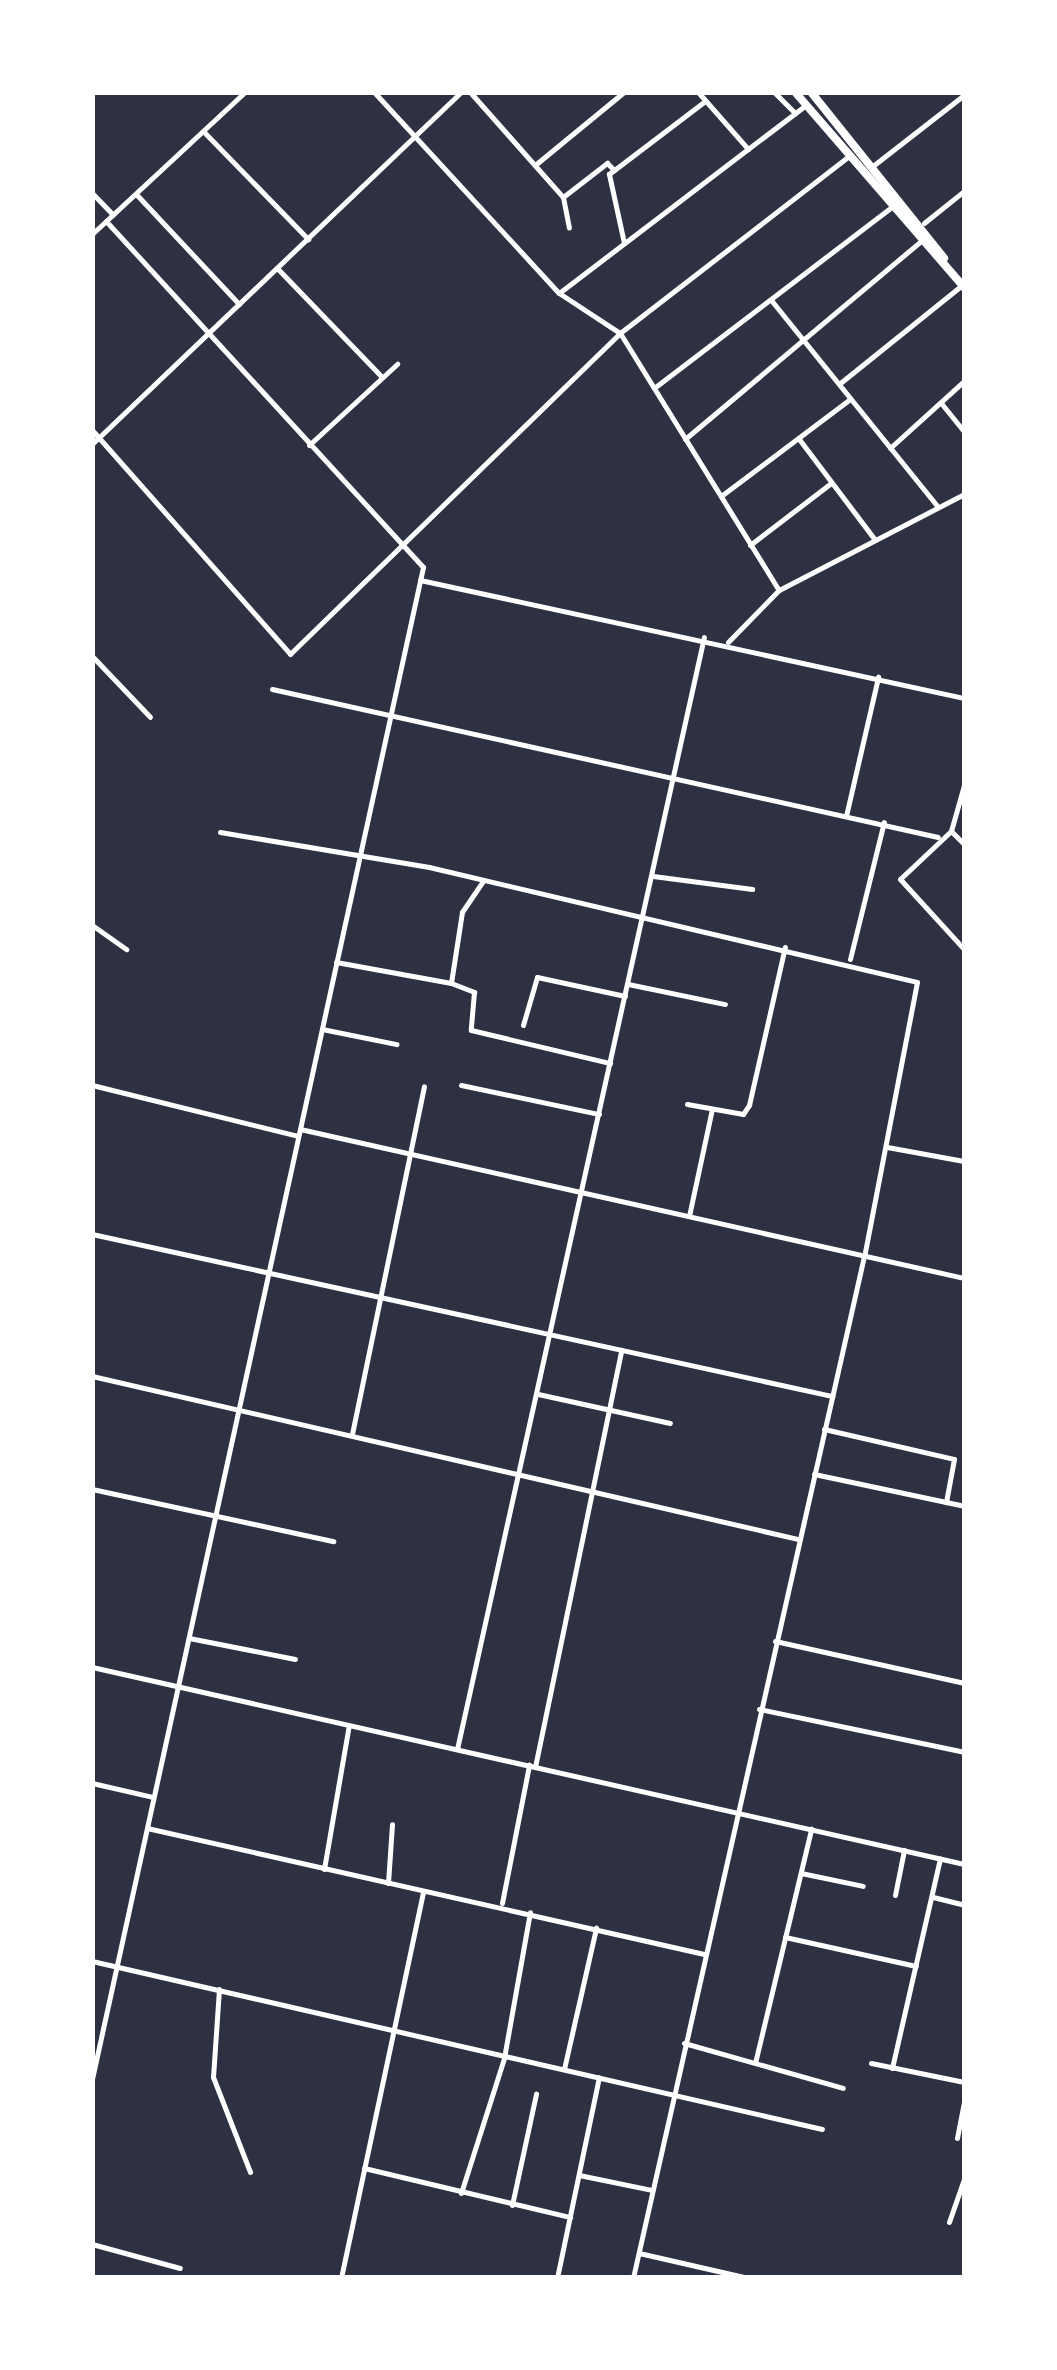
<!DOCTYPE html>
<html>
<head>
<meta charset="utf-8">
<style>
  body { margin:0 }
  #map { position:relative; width:1057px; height:2370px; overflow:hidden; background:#2d3142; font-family:Manrope,sans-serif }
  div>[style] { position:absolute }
  .minor>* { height:5px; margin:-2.5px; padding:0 2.5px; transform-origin:2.5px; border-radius:2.5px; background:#fff }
  .primary>* { height:8px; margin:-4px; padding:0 4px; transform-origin:4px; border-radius:4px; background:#fff }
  span { translate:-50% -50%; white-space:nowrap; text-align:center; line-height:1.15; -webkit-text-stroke:10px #fff; paint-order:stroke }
  .frame { position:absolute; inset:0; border:95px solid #fff; pointer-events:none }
</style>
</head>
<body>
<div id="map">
  <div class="minor">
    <i style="left:374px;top:92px;width:273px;rotate:47.4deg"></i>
    <i style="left:559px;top:293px;width:73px;rotate:33.3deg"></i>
    <i style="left:620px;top:333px;width:302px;rotate:58.3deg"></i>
    <i style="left:470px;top:92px;width:140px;rotate:48.5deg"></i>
    <i style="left:563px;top:197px;width:31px;rotate:79deg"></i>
    <i style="left:698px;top:92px;width:76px;rotate:48.7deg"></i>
    <i style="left:774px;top:92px;width:30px;rotate:45deg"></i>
    <i style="left:203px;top:131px;width:151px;rotate:45.8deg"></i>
    <i style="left:535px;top:165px;width:115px;rotate:-39.4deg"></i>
    <i style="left:874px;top:165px;width:114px;rotate:-37.9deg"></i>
    <i style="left:92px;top:193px;width:30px;rotate:46deg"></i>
    <i style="left:136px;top:194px;width:151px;rotate:46.9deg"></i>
    <i style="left:563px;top:197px;width:56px;rotate:-37.7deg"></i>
    <i style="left:607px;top:163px;width:10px;rotate:45deg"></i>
    <i style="left:924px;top:223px;width:51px;rotate:-38.7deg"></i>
    <i style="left:92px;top:234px;width:209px;rotate:-42.9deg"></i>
    <i style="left:624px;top:243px;width:71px;rotate:-102.3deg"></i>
    <i style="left:609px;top:174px;width:121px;rotate:-37.2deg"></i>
    <i style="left:277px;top:268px;width:151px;rotate:46.1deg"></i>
    <i style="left:559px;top:293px;width:310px;rotate:-37.3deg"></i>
    <i style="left:771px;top:300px;width:266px;rotate:51.1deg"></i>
    <i style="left:839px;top:384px;width:156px;rotate:-38.8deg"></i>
    <i style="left:654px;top:388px;width:302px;rotate:-37.3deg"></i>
    <i style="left:941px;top:403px;width:36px;rotate:51deg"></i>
    <i style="left:92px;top:430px;width:299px;rotate:48.5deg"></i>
    <i style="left:290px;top:654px;width:460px;rotate:-44.2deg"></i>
    <i style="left:620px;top:333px;width:291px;rotate:-37.7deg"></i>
    <i style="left:685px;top:439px;width:311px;rotate:-40deg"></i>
    <i style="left:799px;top:439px;width:126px;rotate:53deg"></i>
    <i style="left:92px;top:444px;width:510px;rotate:-43.65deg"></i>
    <i style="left:309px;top:445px;width:120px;rotate:-42.6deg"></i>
    <i style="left:890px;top:448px;width:100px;rotate:-42.2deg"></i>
    <i style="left:721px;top:496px;width:161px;rotate:-36.9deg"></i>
    <i style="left:750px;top:545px;width:102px;rotate:-37.4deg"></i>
    <i style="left:420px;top:580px;width:557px;rotate:12.24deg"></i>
    <i style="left:728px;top:642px;width:73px;rotate:-45.6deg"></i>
    <i style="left:779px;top:590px;width:208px;rotate:-27.4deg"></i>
    <i style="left:92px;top:656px;width:84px;rotate:46.4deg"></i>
    <i style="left:272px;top:689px;width:682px;rotate:12.53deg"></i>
    <i style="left:846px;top:816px;width:143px;rotate:-77deg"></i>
    <i style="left:951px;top:831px;width:70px;rotate:136.7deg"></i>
    <i style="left:900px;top:879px;width:95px;rotate:47.6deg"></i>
    <i style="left:951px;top:831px;width:48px;rotate:-74.2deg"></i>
    <i style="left:951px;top:831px;width:18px;rotate:45deg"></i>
    <i style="left:220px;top:832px;width:212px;rotate:9.5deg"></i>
    <i style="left:429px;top:867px;width:501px;rotate:13.26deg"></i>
    <i style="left:917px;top:982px;width:279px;rotate:100.9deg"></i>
    <i style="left:864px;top:1256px;width:1048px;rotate:102.74deg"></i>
    <i style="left:653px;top:876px;width:100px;rotate:7.5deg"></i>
    <i style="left:92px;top:925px;width:42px;rotate:35.2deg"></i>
    <i style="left:850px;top:959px;width:141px;rotate:-76.1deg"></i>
    <i style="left:336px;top:962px;width:117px;rotate:10.3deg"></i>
    <i style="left:451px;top:983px;width:72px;rotate:-81.2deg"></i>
    <i style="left:462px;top:912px;width:37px;rotate:-56deg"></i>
    <i style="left:451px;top:983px;width:25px;rotate:21deg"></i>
    <i style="left:474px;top:992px;width:38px;rotate:95deg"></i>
    <i style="left:471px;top:1030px;width:143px;rotate:13.4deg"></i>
    <i style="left:628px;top:984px;width:99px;rotate:11.7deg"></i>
    <i style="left:523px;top:1025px;width:50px;rotate:-73.7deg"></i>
    <i style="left:537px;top:977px;width:90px;rotate:12.2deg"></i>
    <i style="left:322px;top:1029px;width:76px;rotate:11.5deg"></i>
    <i style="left:92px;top:1085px;width:212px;rotate:13.9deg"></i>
    <i style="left:461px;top:1085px;width:141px;rotate:11.9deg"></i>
    <i style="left:687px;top:1104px;width:57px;rotate:10.1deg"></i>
    <i style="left:743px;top:1114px;width:11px;rotate:-56deg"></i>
    <i style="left:749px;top:1105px;width:162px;rotate:-77.2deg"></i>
    <i style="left:300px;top:1129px;width:681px;rotate:12.65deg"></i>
    <i style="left:887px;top:1147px;width:78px;rotate:10.3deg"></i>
    <i style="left:689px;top:1216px;width:109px;rotate:-77.9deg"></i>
    <i style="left:92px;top:1234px;width:758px;rotate:12.35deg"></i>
    <i style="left:92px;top:1376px;width:725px;rotate:13deg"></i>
    <i style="left:538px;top:1394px;width:135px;rotate:12.4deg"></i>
    <i style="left:824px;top:1429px;width:133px;rotate:13deg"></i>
    <i style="left:954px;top:1459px;width:44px;rotate:100.5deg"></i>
    <i style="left:352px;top:1434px;width:355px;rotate:-78.3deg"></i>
    <i style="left:814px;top:1474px;width:153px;rotate:12deg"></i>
    <i style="left:92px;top:1489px;width:247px;rotate:12.2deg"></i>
    <i style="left:189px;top:1638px;width:108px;rotate:11.2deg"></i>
    <i style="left:775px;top:1641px;width:194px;rotate:12.5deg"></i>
    <i style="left:92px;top:1667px;width:894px;rotate:12.73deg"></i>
    <i style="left:759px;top:1709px;width:209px;rotate:11.8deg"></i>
    <i style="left:457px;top:1749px;width:1139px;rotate:-77.48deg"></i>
    <i style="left:535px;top:1767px;width:426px;rotate:-78.3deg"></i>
    <i style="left:92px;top:1783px;width:63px;rotate:12.9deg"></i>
    <i style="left:147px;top:1828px;width:571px;rotate:12.75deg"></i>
    <i style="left:324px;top:1869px;width:146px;rotate:-80.2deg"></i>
    <i style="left:801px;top:1873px;width:63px;rotate:11.8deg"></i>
    <i style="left:388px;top:1883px;width:59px;rotate:-86.1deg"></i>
    <i style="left:895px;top:1895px;width:46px;rotate:-78.7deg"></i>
    <i style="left:933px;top:1897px;width:32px;rotate:14deg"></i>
    <i style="left:502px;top:1903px;width:141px;rotate:-78.9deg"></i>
    <i style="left:785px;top:1937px;width:134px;rotate:12.5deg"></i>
    <i style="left:92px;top:1961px;width:749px;rotate:12.96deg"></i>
    <i style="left:219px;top:1989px;width:88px;rotate:93.9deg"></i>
    <i style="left:213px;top:2077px;width:102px;rotate:68.7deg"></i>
    <i style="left:684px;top:2043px;width:165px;rotate:15.8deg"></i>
    <i style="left:755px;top:2063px;width:241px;rotate:-76.5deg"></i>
    <i style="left:871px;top:2063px;width:95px;rotate:11.5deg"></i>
    <i style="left:892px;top:2068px;width:215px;rotate:-77.1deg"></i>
    <i style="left:564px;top:2069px;width:145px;rotate:-77.2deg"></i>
    <i style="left:92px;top:2079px;width:1548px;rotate:-77.65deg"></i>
    <i style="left:423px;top:567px;width:469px;rotate:-132.5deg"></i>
    <i style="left:957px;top:2138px;width:36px;rotate:-79deg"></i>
    <i style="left:364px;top:2168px;width:212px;rotate:13.4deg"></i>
    <i style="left:579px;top:2175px;width:75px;rotate:11.6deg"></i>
    <i style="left:461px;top:2193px;width:142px;rotate:-72.3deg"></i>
    <i style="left:504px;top:2058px;width:148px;rotate:-79.9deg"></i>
    <i style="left:512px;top:2205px;width:114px;rotate:-77.8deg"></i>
    <i style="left:949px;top:2222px;width:46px;rotate:-70.8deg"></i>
    <i style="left:92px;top:2244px;width:91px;rotate:15.3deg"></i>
    <i style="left:639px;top:2253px;width:112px;rotate:12.9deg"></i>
    <i style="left:341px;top:2278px;width:395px;rotate:-78deg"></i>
    <i style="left:557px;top:2278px;width:205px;rotate:-78.2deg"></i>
  </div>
  <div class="primary">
    <i style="left:795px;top:92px;width:258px;rotate:49.1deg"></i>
    <i style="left:811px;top:92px;width:213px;rotate:51.3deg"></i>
  </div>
  <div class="frame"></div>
</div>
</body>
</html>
